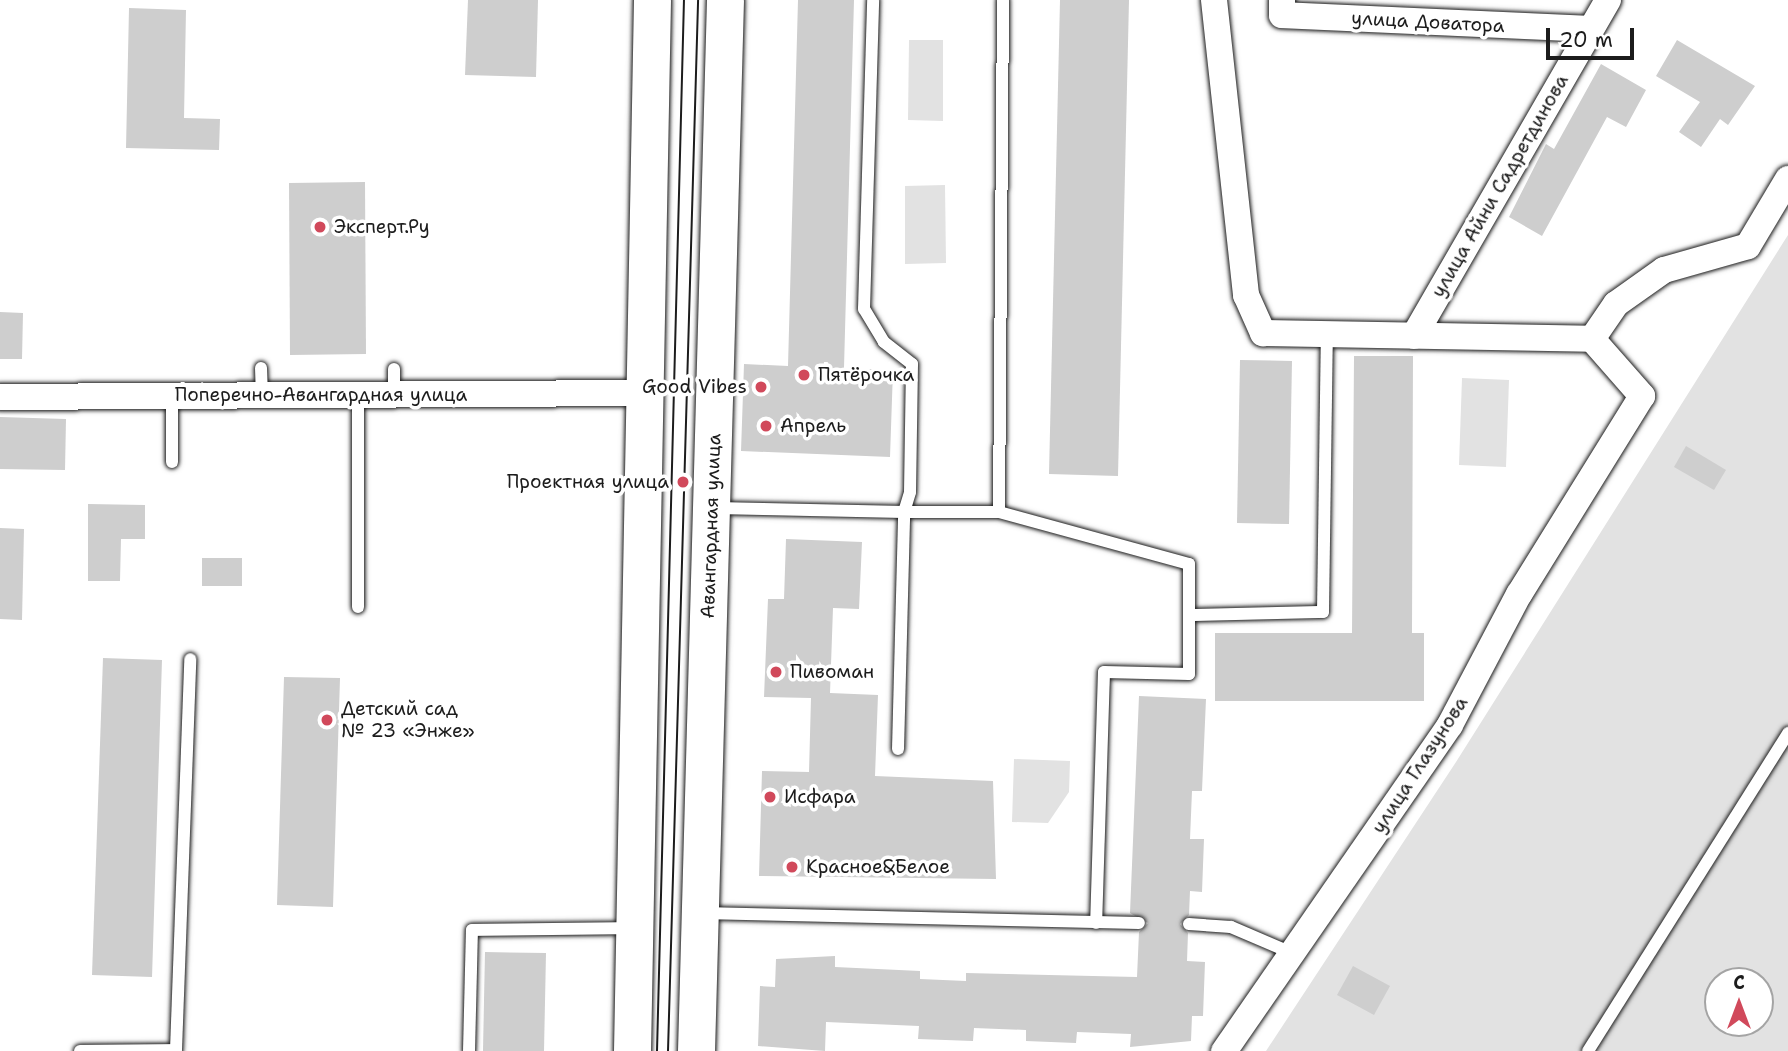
<!DOCTYPE html>
<html>
<head>
<meta charset="utf-8">
<style>
  body { margin:0 }
  #map { position:relative; width:1788px; height:1051px; overflow:hidden; background:#fff; font-family:"Shantell Sans",sans-serif }
  div>[style] { position:absolute }
  .green>* { inset:0; background:#e2e2e2 }
  .building>* { inset:0; background:#cecece }
  .roads { filter:drop-shadow(0 0 2px #1c1c1c) drop-shadow(0 0 2px #1c1c1c) }
  .service>* { height:12px; margin:-6px; padding:0 6px; transform-origin:6px; border-radius:6px; background:#fff }
  .minor>* { height:26px; margin:-13px; padding:0 13px; transform-origin:13px; border-radius:13px; background:#fff }
  .secondary>* { height:37px; margin:-18.5px; padding:0 18.5px; transform-origin:18.5px; border-radius:18.5px; background:#fff }
  .tram>* { height:2px; margin:-1px; padding:0 1px; transform-origin:1px; border-radius:1px; background:#1c1c1c }
  .dots>* { width:19px; height:19px; translate:-50% -50%; box-sizing:border-box; border:4px solid #fff; border-radius:50% }
  span { translate:-50% -50%; white-space:nowrap; text-align:center; line-height:1.15; -webkit-text-stroke:7px #fff; paint-order:stroke }
  .street-label { font-size:19px; color:#1c1c1c }
  .poi-label { font-size:19px; color:#1c1c1c }
  .left { translate:0 -50%; text-align:left }
  .right { translate:-100% -50%; text-align:right }
  .north { position:absolute; left:1704px; top:967px; width:70px; height:70px; box-sizing:border-box; background:#fff; border:2px solid #a4a4a4; border-radius:50%; rotate:0deg; font-size:19px; font-weight:700; line-height:28px; text-align:center; color:#1c1c1c }
  .north::after { content:''; display:block; margin:auto; width:24px; height:32px; background:#d1495b; clip-path:polygon(50% 0,100% 100%,50% 72%,0 100%) }
  .scale { position:absolute; left:1546px; top:28px; width:88px; height:32px; box-sizing:border-box; border:4px solid #1c1c1c; border-top:0; padding-left:9px; font-size:21px; line-height:24px; white-space:nowrap; color:#1c1c1c; -webkit-text-stroke:5px #fff; paint-order:stroke }
</style>
</head>
<body>
<div id="map">
  <div class="green">
    <i style="clip-path:polygon(909px 40px,943px 40px,943px 121px,908px 120px)"></i>
    <i style="clip-path:polygon(945px 185px,946px 263px,905px 264px,905px 186px)"></i>
    <i style="clip-path:polygon(evenodd,1788px 235px,1788px 1051px,1266px 1051px,1456px 762px,1788px 235px,1718px 981px,1760px 981px,1760px 1023px,1718px 1023px,1718px 981px)"></i>
    <i style="clip-path:polygon(1462px 378px,1509px 380px,1506px 467px,1459px 465px)"></i>
    <i style="clip-path:polygon(1014px 759px,1070px 761px,1069px 792px,1048px 823px,1012px 822px)"></i>
  </div>
  <div class="building">
    <i style="clip-path:polygon(468px 0,538px 0,536px 77px,465px 75px)"></i>
    <i style="clip-path:polygon(798px 0,854px 0,844px 368px,893px 370px,890px 457px,741px 451px,744px 364px,788px 366px)"></i>
    <i style="clip-path:polygon(1060px 0,1129px 0,1118px 476px,1049px 474px)"></i>
    <i style="clip-path:polygon(129px 8px,186px 10px,184px 118px,220px 119px,219px 150px,126px 148px)"></i>
    <i style="clip-path:polygon(1677px 40px,1755px 86px,1728px 125px,1720px 119px,1701px 147px,1679px 132px,1700px 102px,1656px 76px)"></i>
    <i style="clip-path:polygon(1601px 64px,1646px 90px,1626px 127px,1607px 117px,1542px 236px,1509px 217px,1546px 144px,1554px 149px)"></i>
    <i style="clip-path:polygon(365px 182px,366px 354px,290px 355px,289px 183px)"></i>
    <i style="clip-path:polygon(0 312px,23px 313px,22px 359px,0 359px)"></i>
    <i style="clip-path:polygon(1354px 356px,1413px 356px,1412px 633px,1424px 633px,1424px 701px,1215px 701px,1215px 633px,1352px 633px)"></i>
    <i style="clip-path:polygon(1240px 360px,1292px 361px,1289px 524px,1237px 523px)"></i>
    <i style="clip-path:polygon(0 417px,66px 419px,65px 470px,0 469px)"></i>
    <i style="clip-path:polygon(1686px 446px,1726px 470px,1714px 490px,1674px 467px)"></i>
    <i style="clip-path:polygon(88px 504px,145px 505px,145px 539px,121px 539px,120px 581px,88px 581px)"></i>
    <i style="clip-path:polygon(0 528px,24px 529px,22px 620px,0 619px)"></i>
    <i style="clip-path:polygon(786px 539px,862px 542px,859px 609px,833px 608px,830px 693px,878px 695px,875px 776px,993px 781px,996px 879px,759px 876px,762px 771px,809px 772px,811px 698px,764px 697px,768px 599px,784px 599px)"></i>
    <i style="clip-path:polygon(202px 558px,242px 558px,242px 586px,202px 586px)"></i>
    <i style="clip-path:polygon(103px 658px,162px 660px,152px 977px,92px 975px)"></i>
    <i style="clip-path:polygon(284px 677px,340px 678px,333px 907px,277px 905px)"></i>
    <i style="clip-path:polygon(1139px 696px,1206px 699px,1202px 791px,1192px 791px,1190px 839px,1204px 839px,1202px 892px,1190px 891px,1189px 915px,1180px 924px,1188px 933px,1187px 961px,1205px 962px,1203px 1016px,1192px 1016px,1191px 1041px,1130px 1047px,1131px 1034px,1077px 1032px,1076px 1043px,1026px 1041px,1026px 1030px,974px 1028px,973px 1041px,918px 1039px,919px 1026px,826px 1022px,825px 1051px,758px 1046px,760px 986px,775px 987px,776px 959px,835px 956px,835px 967px,920px 971px,920px 979px,966px 981px,966px 973px,1137px 977px,1139px 932px,1148px 923px,1130px 913px)"></i>
    <i style="clip-path:polygon(485px 952px,546px 953px,544px 1051px,483px 1051px)"></i>
    <i style="clip-path:polygon(1353px 966px,1390px 986px,1374px 1015px,1337px 995px)"></i>
  </div>
  <div class="roads">
    <div class="service">
      <i style="left:261px;top:368px;width:27px;rotate:88deg"></i>
      <i style="left:394px;top:395px;width:26px;rotate:-90deg"></i>
      <i style="left:172px;top:462px;width:66px;rotate:-90deg"></i>
      <i style="left:716px;top:508px;width:188px;rotate:1.2deg"></i>
      <i style="left:904px;top:512px;width:21px;rotate:-73deg"></i>
      <i style="left:910px;top:492px;width:128px;rotate:-89.1deg"></i>
      <i style="left:912px;top:364px;width:36px;rotate:-142deg"></i>
      <i style="left:884px;top:342px;width:39px;rotate:-121deg"></i>
      <i style="left:864px;top:309px;width:309px;rotate:-88.3deg"></i>
      <i style="left:999px;top:512px;width:512px;rotate:-89.55deg"></i>
      <i style="left:358px;top:607px;width:212px;rotate:-90deg"></i>
      <i style="left:1190px;top:615px;width:133px;rotate:-1.3deg"></i>
      <i style="left:1323px;top:612px;width:277px;rotate:-89.2deg"></i>
      <i style="left:898px;top:749px;width:237px;rotate:-88.5deg"></i>
      <i style="left:904px;top:512px;width:95px"></i>
      <i style="left:999px;top:512px;width:197px;rotate:15.3deg"></i>
      <i style="left:1189px;top:564px;width:110px;rotate:90deg"></i>
      <i style="left:1189px;top:674px;width:85px;rotate:-178.7deg"></i>
      <i style="left:1104px;top:672px;width:251px;rotate:91.8deg"></i>
      <i style="left:702px;top:913px;width:437px;rotate:1.3deg"></i>
      <i style="left:1189px;top:924px;width:42px;rotate:4.1deg"></i>
      <i style="left:1231px;top:927px;width:69px;rotate:23.2deg"></i>
      <i style="left:80px;top:1051px;width:96px;rotate:-0.6deg"></i>
      <i style="left:176px;top:1050px;width:391px;rotate:-87.9deg"></i>
      <i style="left:469px;top:1051px;width:121px;rotate:-88.6deg"></i>
      <i style="left:472px;top:930px;width:161px;rotate:-0.7deg"></i>
      <i style="left:1588px;top:1051px;width:376px;rotate:-57.8deg"></i>
    </div>
    <div class="minor">
      <i style="left:1214px;top:0;width:297px;rotate:83.8deg"></i>
      <i style="left:1246px;top:295px;width:42px;rotate:65.9deg"></i>
      <i style="left:1263px;top:333px;width:329px;rotate:1deg"></i>
      <i style="left:1592px;top:339px;width:76px;rotate:48.7deg"></i>
      <i style="left:1642px;top:396px;width:233px;rotate:121.8deg"></i>
      <i style="left:1519px;top:594px;width:148px;rotate:117.8deg"></i>
      <i style="left:1450px;top:725px;width:397px;rotate:124.7deg"></i>
      <i style="left:1282px;top:0;width:15px;rotate:90deg"></i>
      <i style="left:1282px;top:15px;width:308px;rotate:2.6deg"></i>
      <i style="left:1414px;top:336px;width:388px;rotate:-60deg"></i>
      <i style="left:1592px;top:339px;width:42px;rotate:-55.6deg"></i>
      <i style="left:1616px;top:304px;width:59px;rotate:-35.3deg"></i>
      <i style="left:1664px;top:270px;width:87px;rotate:-15.9deg"></i>
      <i style="left:1748px;top:246px;width:78px;rotate:-59.2deg"></i>
      <i style="left:0;top:397px;width:643px;rotate:-0.36deg"></i>
    </div>
    <div class="secondary">
      <i style="left:632px;top:1051px;width:1051px;rotate:-88.91deg"></i>
      <i style="left:696px;top:1051px;width:1051px;rotate:-88.42deg"></i>
    </div>
  </div>
  <div class="tram">
    <i style="left:657px;top:1051px;width:1051px;rotate:-88.53deg"></i>
    <i style="left:668px;top:1051px;width:1051px;rotate:-88.36deg"></i>
  </div>
  <div class="dots">
    <i style="left:320px;top:227px;background:#d1495b"></i>
    <i style="left:804px;top:375px;background:#d1495b"></i>
    <i style="left:761px;top:387px;background:#d1495b"></i>
    <i style="left:766px;top:426px;background:#d1495b"></i>
    <i style="left:683px;top:482px;background:#d1495b"></i>
    <i style="left:776px;top:672px;background:#d1495b"></i>
    <i style="left:327px;top:720px;background:#d1495b"></i>
    <i style="left:770px;top:797px;background:#d1495b"></i>
    <i style="left:792px;top:867px;background:#d1495b"></i>
  </div>
  <div class="street-label">
    <span style="left:1428px;top:22px;rotate:3deg">улица Доватора</span>
    <span style="left:1500px;top:186px;rotate:-60deg">улица Айни Садретдинова</span>
    <span style="left:321px;top:395px">Поперечно-Авангардная улица</span>
    <span style="left:711px;top:526px;rotate:-88deg">Авангардная улица</span>
    <span style="left:1420px;top:765px;rotate:-57deg">улица Глазунова</span>
  </div>
  <div class="poi-label">
    <span class="left" style="left:334px;top:227px">Эксперт.Ру</span>
    <span class="left" style="left:818px;top:375px">Пятёрочка</span>
    <span class="right" style="left:747px;top:387px">Good Vibes</span>
    <span class="left" style="left:780px;top:426px">Апрель</span>
    <span class="right" style="left:669px;top:482px">Проектная улица</span>
    <span class="left" style="left:790px;top:672px">Пивоман</span>
    <span class="left" style="left:341px;top:720px">Детский сад<br>№ 23 «Энже»</span>
    <span class="left" style="left:784px;top:797px">Исфара</span>
    <span class="left" style="left:806px;top:867px">Красное&amp;Белое</span>
  </div>
  <div class="north">С</div>
  <div class="scale">20 m</div>
</div>
</body>
</html>
